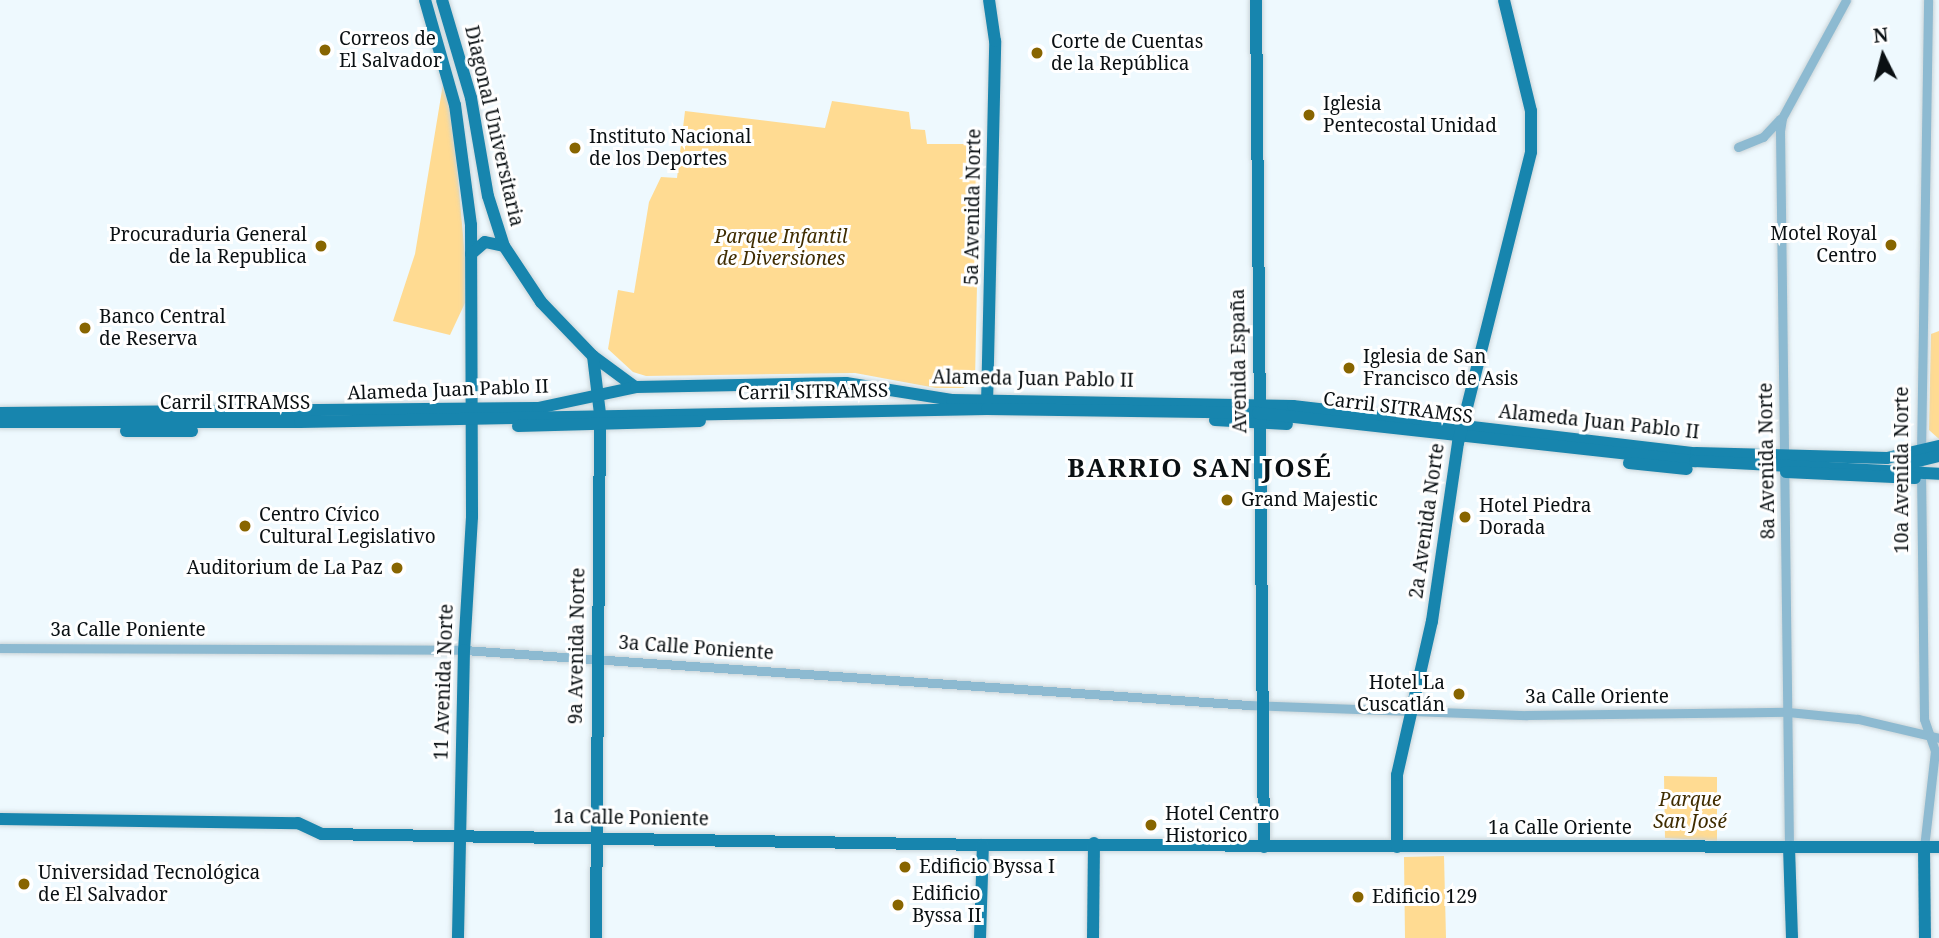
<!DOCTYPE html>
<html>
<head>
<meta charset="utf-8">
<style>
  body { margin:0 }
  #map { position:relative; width:1939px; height:938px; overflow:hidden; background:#eef9fe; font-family:"Noto Serif",serif }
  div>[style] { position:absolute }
  .green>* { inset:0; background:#ffdb92 }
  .roads { filter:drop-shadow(0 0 2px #cad4d8) drop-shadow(0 0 2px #cad4d8) }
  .minor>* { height:9px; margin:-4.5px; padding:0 4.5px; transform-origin:4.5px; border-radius:4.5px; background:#8dbad1 }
  .major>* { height:12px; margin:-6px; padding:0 6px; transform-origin:6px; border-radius:6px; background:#1785ae }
  .dots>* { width:19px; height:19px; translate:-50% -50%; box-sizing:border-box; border:4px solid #fff; border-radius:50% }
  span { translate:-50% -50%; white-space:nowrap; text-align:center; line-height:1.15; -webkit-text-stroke:6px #fff; paint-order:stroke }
  .poi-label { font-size:19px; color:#0a1013 }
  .left { translate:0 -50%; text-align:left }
  .right { translate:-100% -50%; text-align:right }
  .street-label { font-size:19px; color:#0a1013 }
  .park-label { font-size:19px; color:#3f2c00; font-style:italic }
  .district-label { font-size:26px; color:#0a1013; font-weight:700; letter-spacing:2px }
  .north { position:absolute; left:1848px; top:21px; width:70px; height:70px; -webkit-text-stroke:5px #fff; paint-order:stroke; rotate:354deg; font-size:19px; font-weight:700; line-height:28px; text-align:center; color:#0a1013 }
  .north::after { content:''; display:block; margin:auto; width:24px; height:32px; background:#0a1013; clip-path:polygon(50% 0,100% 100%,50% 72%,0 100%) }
</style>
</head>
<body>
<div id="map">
  <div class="green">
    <i style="clip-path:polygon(444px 78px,452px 110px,466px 269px,465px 303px,450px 335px,393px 321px,415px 254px)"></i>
    <i style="clip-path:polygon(832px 101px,909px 112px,911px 129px,925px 130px,927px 144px,980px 144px,975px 380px,963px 388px,936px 388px,855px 373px,646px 376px,633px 372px,608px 349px,618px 290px,634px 293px,649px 202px,661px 177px,677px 178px,685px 111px,825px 128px)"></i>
    <i style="clip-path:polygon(1939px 331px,1939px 439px,1929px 430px,1931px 334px)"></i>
    <i style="clip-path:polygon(1664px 776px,1717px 777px,1717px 841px,1665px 838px)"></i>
    <i style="clip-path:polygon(1444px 856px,1446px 938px,1405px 938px,1404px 857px)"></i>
  </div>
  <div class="roads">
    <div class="minor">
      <i style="left:1738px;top:147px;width:27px;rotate:-22deg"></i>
      <i style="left:1763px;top:137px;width:25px;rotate:-47deg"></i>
      <i style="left:1921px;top:453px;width:453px;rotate:-89.1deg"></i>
      <i style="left:1921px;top:470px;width:249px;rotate:89.3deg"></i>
      <i style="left:1924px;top:719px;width:34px;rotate:71deg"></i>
      <i style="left:1935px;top:751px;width:97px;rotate:96.5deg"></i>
      <i style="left:0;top:648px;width:464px;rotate:0.2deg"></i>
      <i style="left:464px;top:650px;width:786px;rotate:4.01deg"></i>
      <i style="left:1248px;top:705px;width:279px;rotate:2.1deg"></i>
      <i style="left:1527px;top:715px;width:261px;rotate:-0.7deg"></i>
      <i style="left:1788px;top:712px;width:70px;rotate:5.7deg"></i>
      <i style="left:1858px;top:719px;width:83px;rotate:13.2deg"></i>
      <i style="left:1789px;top:847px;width:716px;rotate:-90.72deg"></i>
      <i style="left:1780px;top:131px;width:13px;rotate:-81deg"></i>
      <i style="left:1782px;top:118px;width:134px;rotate:-61.5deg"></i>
    </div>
    <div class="major">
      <i style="left:425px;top:0;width:109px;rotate:74.1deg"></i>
      <i style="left:455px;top:105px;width:121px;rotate:82.4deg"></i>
      <i style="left:471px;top:225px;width:292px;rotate:89.8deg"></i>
      <i style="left:472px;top:517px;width:133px;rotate:93.4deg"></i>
      <i style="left:464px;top:650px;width:288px;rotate:91.2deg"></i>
      <i style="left:442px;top:0;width:102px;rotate:73.5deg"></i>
      <i style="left:471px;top:98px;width:99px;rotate:80.2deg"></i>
      <i style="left:488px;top:196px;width:52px;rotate:72.3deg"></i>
      <i style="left:504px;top:246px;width:67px;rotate:56.5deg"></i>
      <i style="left:541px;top:302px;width:75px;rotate:46.1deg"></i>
      <i style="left:593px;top:356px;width:52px;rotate:36.4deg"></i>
      <i style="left:1256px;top:0;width:847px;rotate:89.46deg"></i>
      <i style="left:471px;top:254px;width:18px;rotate:-41deg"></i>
      <i style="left:485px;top:242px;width:19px;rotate:12deg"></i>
      <i style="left:593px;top:356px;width:58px;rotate:83.1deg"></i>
      <i style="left:600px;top:414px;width:524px;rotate:90.44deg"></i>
      <i style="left:987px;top:405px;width:364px;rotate:-88.7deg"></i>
      <i style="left:995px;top:41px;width:41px;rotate:-98.3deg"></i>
      <i style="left:0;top:413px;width:538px;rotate:-0.53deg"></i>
      <i style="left:538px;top:408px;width:100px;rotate:-12.1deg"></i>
      <i style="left:636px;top:387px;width:210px;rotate:-1.1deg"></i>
      <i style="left:846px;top:383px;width:107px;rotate:9.1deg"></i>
      <i style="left:952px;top:400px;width:341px;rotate:1deg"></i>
      <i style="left:1293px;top:406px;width:406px;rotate:6.7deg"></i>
      <i style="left:1696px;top:453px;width:191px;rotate:1.5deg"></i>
      <i style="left:1887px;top:458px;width:53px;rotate:-13deg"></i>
      <i style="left:1215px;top:420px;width:72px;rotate:3.2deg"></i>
      <i style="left:0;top:422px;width:300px"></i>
      <i style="left:300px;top:422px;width:687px;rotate:-1.08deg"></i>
      <i style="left:987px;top:409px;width:271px;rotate:0.8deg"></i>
      <i style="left:1258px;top:413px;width:440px;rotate:6.3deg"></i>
      <i style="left:1695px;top:461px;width:244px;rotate:3deg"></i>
      <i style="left:518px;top:426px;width:182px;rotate:-1.6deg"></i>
      <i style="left:126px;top:431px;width:66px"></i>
      <i style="left:1629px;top:463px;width:58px;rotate:5.9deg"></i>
      <i style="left:1902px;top:465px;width:38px;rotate:-14deg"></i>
      <i style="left:1786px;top:472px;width:129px;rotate:2.7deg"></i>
      <i style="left:0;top:819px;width:298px;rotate:0.8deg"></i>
      <i style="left:298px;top:823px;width:26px;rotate:25deg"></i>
      <i style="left:322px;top:834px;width:661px;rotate:0.95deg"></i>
      <i style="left:983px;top:845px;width:956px;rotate:0.12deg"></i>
      <i style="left:1397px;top:847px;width:72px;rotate:-90deg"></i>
      <i style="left:1397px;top:775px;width:158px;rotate:-77.2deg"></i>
      <i style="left:1432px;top:621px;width:180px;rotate:-81.7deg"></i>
      <i style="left:1458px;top:443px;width:300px;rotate:-75.9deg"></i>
      <i style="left:1531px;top:152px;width:41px;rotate:-90deg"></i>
      <i style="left:1531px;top:111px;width:114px;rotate:-103.7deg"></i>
      <i style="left:1789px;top:847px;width:91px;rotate:88.1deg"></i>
      <i style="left:1924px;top:847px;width:91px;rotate:89.4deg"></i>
      <i style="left:980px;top:938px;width:93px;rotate:-88.2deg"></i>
      <i style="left:1093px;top:938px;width:95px;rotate:-89.4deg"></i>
    </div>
  </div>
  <div class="dots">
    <i style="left:325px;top:50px;background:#886500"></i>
    <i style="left:1037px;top:53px;background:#886500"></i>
    <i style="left:1309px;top:115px;background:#886500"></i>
    <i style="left:575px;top:148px;background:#886500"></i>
    <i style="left:1891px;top:245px;background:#886500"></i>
    <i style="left:321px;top:246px;background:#886500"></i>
    <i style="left:85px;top:328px;background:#886500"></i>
    <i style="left:1349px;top:368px;background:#886500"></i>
    <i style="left:1227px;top:500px;background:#886500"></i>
    <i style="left:1465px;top:517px;background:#886500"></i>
    <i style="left:245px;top:526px;background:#886500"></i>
    <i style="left:397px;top:568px;background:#886500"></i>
    <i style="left:1459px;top:694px;background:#886500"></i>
    <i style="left:1151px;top:825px;background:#886500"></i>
    <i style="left:905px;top:867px;background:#886500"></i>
    <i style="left:24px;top:884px;background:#886500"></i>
    <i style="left:1358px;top:897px;background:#886500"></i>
    <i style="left:898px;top:905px;background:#886500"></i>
  </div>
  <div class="poi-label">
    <span class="left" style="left:339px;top:50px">Correos de<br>El Salvador</span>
    <span class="left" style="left:1051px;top:53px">Corte de Cuentas<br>de la República</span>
    <span class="left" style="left:1323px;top:115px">Iglesia<br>Pentecostal Unidad</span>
    <span class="left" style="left:589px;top:148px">Instituto Nacional<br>de los Deportes</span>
    <span class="right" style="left:1877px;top:245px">Motel Royal<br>Centro</span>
    <span class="right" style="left:307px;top:246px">Procuraduria General<br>de la Republica</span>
    <span class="left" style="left:99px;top:328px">Banco Central<br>de Reserva</span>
    <span class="left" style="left:1363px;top:368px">Iglesia de San<br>Francisco de Asis</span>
    <span class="left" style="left:1241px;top:500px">Grand Majestic</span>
    <span class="left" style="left:1479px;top:517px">Hotel Piedra<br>Dorada</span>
    <span class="left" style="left:259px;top:526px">Centro Cívico<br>Cultural Legislativo</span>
    <span class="right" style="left:383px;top:568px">Auditorium de La Paz</span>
    <span class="right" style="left:1445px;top:694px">Hotel La<br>Cuscatlán</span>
    <span class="left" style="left:1165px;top:825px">Hotel Centro<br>Historico</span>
    <span class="left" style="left:919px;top:867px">Edificio Byssa I</span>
    <span class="left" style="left:38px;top:884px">Universidad Tecnológica<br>de El Salvador</span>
    <span class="left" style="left:912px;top:905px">Edificio<br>Byssa II</span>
    <span class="left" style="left:1372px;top:897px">Edificio 129</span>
  </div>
  <div class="street-label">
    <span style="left:494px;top:126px;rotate:77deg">Diagonal Universitaria</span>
    <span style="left:973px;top:207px;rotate:-89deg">5a Avenida Norte</span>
    <span style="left:1239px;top:361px;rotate:-91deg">Avenida España</span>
    <span style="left:1033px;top:379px;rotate:1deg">Alameda Juan Pablo II</span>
    <span style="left:448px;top:390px;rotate:-2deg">Alameda Juan Pablo II</span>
    <span style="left:813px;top:392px;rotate:-1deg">Carril SITRAMSS</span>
    <span style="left:235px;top:403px">Carril SITRAMSS</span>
    <span style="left:1398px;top:408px;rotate:7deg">Carril SITRAMSS</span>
    <span style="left:1599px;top:422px;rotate:6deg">Alameda Juan Pablo II</span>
    <span style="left:1767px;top:461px;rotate:-91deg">8a Avenida Norte</span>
    <span style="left:1902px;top:470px;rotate:-90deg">10a Avenida Norte</span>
    <span style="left:1427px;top:521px;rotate:-82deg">2a Avenida Norte</span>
    <span style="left:128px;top:630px">3a Calle Poniente</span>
    <span style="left:577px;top:646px;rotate:-89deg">9a Avenida Norte</span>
    <span style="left:696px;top:648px;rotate:4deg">3a Calle Poniente</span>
    <span style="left:444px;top:682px;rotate:-88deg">11 Avenida Norte</span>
    <span style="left:1597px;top:697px">3a Calle Oriente</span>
    <span style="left:631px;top:818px;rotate:1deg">1a Calle Poniente</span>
    <span style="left:1560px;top:828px">1a Calle Oriente</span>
  </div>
  <div class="park-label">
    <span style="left:781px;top:248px">Parque Infantil<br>de Diversiones</span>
    <span style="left:1690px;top:811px">Parque<br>San José</span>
  </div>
  <div class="district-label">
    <span style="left:1200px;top:468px">BARRIO SAN JOSÉ</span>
  </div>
  <div class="north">N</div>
</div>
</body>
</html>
